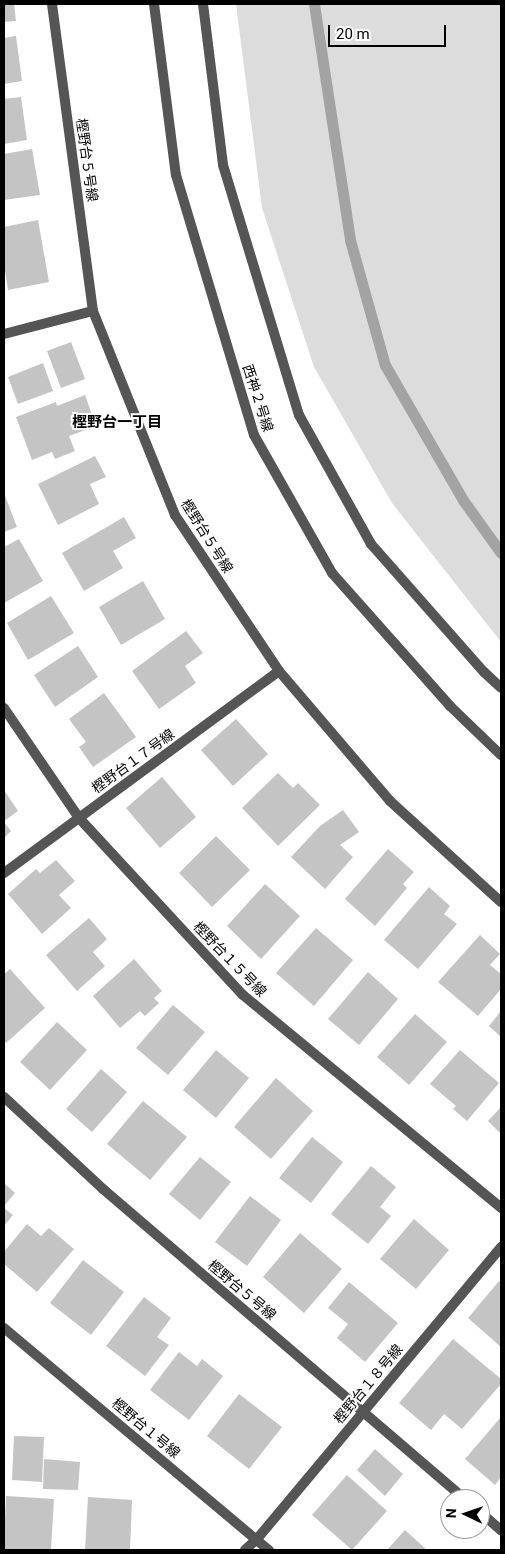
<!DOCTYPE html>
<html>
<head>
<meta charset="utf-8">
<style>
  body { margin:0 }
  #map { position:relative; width:505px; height:1554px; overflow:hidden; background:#fff; font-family:Roboto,"Noto Sans JP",sans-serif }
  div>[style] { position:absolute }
  .green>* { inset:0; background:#dcdcdc }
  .stream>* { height:11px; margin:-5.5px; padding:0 5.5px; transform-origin:5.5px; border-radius:5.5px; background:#a3a3a3 }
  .building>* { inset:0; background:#c4c4c4 }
  .minor>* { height:10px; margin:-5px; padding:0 5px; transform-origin:5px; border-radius:5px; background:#555 }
  .tertiary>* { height:10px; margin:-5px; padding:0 5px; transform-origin:5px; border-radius:5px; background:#555 }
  span { translate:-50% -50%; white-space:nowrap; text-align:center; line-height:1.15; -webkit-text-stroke:4px #fff; paint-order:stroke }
  .street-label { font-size:14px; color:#000 }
  .neighbourhood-label { font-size:15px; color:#000; font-weight:700 }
  .frame { position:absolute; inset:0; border:5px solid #000; pointer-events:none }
  .north { position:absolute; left:440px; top:1489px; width:50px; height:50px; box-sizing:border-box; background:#fff; border:1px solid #999; border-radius:50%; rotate:273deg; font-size:14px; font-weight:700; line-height:20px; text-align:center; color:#000 }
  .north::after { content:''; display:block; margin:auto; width:18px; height:22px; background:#000; clip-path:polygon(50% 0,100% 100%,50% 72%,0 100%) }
  .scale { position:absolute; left:328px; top:25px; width:118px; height:22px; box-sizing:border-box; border:2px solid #000; border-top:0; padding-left:6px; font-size:15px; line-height:18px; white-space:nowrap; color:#000; -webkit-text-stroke:4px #fff; paint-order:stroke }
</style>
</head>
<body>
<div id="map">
  <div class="green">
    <i style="clip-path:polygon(236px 4px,501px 4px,501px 642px,392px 503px,314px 367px,262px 208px)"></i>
  </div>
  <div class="stream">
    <i style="left:314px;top:4px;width:239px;rotate:81.3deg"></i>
    <i style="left:350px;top:240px;width:130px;rotate:74.4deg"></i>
    <i style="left:385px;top:365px;width:156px;rotate:60deg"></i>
    <i style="left:463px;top:500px;width:65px;rotate:54.4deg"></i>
  </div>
  <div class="building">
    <i style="clip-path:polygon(4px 4px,14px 4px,16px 21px,4px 22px)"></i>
    <i style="clip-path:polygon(16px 36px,22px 81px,4px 84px,4px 38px)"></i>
    <i style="clip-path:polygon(21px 97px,27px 140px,4px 144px,4px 99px)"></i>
    <i style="clip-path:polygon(32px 149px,40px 195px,4px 200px,4px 154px)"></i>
    <i style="clip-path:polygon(38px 220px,49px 282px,8px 290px,4px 264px,4px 227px)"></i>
    <i style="clip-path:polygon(71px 342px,85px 379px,61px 388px,47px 351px)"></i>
    <i style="clip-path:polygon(43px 363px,53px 391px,18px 404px,8px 377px)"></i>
    <i style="clip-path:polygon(85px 395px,96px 426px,69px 436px,75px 451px,55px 459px,52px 452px,32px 460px,16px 417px,56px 402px,57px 406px)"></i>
    <i style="clip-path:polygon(95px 456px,106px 477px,90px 484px,99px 504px,58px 525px,38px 484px)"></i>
    <i style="clip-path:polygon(4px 493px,17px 527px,4px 532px)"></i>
    <i style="clip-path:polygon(124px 517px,136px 538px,113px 551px,123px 568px,84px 591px,62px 553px)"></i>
    <i style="clip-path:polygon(19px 539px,43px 581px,4px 603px,4px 547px)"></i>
    <i style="clip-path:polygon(143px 581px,165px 619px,121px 645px,99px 607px)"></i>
    <i style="clip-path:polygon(51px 596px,74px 633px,28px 660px,7px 623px)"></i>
    <i style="clip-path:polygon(186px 631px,203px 653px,185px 666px,196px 683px,159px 709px,132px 671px)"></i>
    <i style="clip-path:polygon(78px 646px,98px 677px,55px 707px,34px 675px)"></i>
    <i style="clip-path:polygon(104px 693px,136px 737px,93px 767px,79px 747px,86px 742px,69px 719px)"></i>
    <i style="clip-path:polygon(236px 719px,268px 754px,233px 786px,201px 750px)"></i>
    <i style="clip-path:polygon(278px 773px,293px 788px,298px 783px,320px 805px,278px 846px,242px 808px)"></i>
    <i style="clip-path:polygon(162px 777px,196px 817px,160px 848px,126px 808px)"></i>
    <i style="clip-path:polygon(4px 790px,18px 811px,4px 821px)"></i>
    <i style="clip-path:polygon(343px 810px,359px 832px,340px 845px,353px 857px,325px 889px,291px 857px,320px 826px)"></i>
    <i style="clip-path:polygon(4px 822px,11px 831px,4px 838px)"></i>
    <i style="clip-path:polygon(216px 836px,250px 870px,212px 907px,179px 873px)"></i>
    <i style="clip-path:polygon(388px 849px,414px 872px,403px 884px,407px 888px,375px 926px,345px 899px)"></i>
    <i style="clip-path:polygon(56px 860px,75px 881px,59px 895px,71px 908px,42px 934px,8px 894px,36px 869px,40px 873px)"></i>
    <i style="clip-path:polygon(265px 884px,300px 916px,261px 959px,227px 926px)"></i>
    <i style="clip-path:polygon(429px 887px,450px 906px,444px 914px,457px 924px,418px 969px,384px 940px)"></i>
    <i style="clip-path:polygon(89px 918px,107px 939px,93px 952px,105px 966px,77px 991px,46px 955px)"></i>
    <i style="clip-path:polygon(316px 928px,353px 960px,314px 1006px,276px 973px)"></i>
    <i style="clip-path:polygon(480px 935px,500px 954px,490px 965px,501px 974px,501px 989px,478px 1016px,438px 982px)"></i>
    <i style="clip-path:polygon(134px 959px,162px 991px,154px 998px,159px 1003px,145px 1016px,140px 1011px,120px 1028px,93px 996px)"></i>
    <i style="clip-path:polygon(10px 969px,45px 1008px,6px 1043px,4px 1040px,4px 974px)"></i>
    <i style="clip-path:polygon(368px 972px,398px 999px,359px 1045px,328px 1019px)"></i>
    <i style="clip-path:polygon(173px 1005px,205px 1032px,168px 1075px,136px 1048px)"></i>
    <i style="clip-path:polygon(501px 1011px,501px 1037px,489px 1026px)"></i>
    <i style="clip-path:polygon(415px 1014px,447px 1042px,409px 1085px,377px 1057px)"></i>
    <i style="clip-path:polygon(57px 1022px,87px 1050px,50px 1090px,20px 1062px)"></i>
    <i style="clip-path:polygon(216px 1050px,249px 1078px,216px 1118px,183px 1090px)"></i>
    <i style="clip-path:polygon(460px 1050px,499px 1083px,467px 1121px,453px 1109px,456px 1106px,430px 1084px)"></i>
    <i style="clip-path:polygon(101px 1069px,127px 1092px,92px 1132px,66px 1109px)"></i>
    <i style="clip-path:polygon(276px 1078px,313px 1111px,271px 1159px,234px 1127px)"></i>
    <i style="clip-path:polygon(143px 1101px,187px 1137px,150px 1180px,107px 1144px)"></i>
    <i style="clip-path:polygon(501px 1107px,501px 1134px,488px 1121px)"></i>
    <i style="clip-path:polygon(312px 1137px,343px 1162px,311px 1203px,279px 1178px)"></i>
    <i style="clip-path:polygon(200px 1157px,231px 1182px,200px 1220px,169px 1194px)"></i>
    <i style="clip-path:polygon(371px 1166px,396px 1187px,380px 1207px,391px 1216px,368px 1244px,331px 1214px)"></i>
    <i style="clip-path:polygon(4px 1183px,15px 1193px,4px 1206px)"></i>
    <i style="clip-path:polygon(250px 1196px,281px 1220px,247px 1266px,215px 1242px)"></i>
    <i style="clip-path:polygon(4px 1208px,13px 1215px,4px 1226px)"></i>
    <i style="clip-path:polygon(414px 1219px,449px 1250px,416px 1289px,380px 1259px)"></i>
    <i style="clip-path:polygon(27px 1224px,41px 1236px,49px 1228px,74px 1249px,37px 1292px,4px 1264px,4px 1252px)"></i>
    <i style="clip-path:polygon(300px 1233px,342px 1269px,304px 1313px,263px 1277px)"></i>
    <i style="clip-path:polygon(83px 1260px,124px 1292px,91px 1335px,50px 1303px)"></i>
    <i style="clip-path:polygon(499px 1281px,501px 1283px,501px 1347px,468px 1318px)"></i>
    <i style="clip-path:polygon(349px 1282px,398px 1323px,365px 1362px,337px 1338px,348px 1324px,328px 1308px)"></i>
    <i style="clip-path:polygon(144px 1297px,171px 1318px,157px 1337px,169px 1345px,145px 1376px,106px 1346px)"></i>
    <i style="clip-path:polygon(453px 1339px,501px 1379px,501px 1384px,462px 1429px,444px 1414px,431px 1430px,399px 1403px)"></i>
    <i style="clip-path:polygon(179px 1352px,197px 1366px,202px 1359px,223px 1376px,189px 1420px,150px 1390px)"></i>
    <i style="clip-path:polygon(239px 1394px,282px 1427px,249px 1469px,207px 1436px)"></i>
    <i style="clip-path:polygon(501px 1417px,501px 1477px,495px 1485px,465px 1459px)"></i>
    <i style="clip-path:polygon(14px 1436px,44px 1437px,42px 1482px,12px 1480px)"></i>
    <i style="clip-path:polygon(375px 1449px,403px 1474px,385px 1496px,357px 1470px)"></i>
    <i style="clip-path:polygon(44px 1459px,80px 1462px,78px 1490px,43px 1489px)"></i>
    <i style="clip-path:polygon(347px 1475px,387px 1511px,352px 1550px,312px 1515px)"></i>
    <i style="clip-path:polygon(6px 1496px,54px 1499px,51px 1550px,4px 1550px)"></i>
    <i style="clip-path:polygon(88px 1497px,132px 1500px,130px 1550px,85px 1550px)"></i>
    <i style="clip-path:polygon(405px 1530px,427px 1550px,387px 1550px)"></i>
  </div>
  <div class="minor">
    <i style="left:52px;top:4px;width:310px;rotate:82.4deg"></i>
    <i style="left:93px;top:311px;width:220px;rotate:68.1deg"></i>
    <i style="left:175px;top:515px;width:187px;rotate:56.3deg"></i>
    <i style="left:279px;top:671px;width:171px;rotate:49.5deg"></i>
    <i style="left:390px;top:801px;width:150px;rotate:42.3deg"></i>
    <i style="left:4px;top:334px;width:92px;rotate:-14.5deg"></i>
    <i style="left:4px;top:708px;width:133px;rotate:55.7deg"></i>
    <i style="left:79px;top:818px;width:241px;rotate:47.2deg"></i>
    <i style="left:243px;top:995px;width:335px;rotate:39.5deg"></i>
    <i style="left:4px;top:873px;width:341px;rotate:-36.3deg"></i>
    <i style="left:4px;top:1097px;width:135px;rotate:42.9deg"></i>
    <i style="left:103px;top:1189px;width:477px;rotate:40.6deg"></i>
    <i style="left:480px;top:1512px;width:28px;rotate:41deg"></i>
    <i style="left:245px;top:1550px;width:16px;rotate:-43deg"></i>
    <i style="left:257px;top:1539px;width:381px;rotate:-50.1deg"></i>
  </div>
  <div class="tertiary">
    <i style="left:154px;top:4px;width:172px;rotate:82.7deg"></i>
    <i style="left:176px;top:175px;width:271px;rotate:73.3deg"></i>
    <i style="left:254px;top:435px;width:159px;rotate:60.5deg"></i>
    <i style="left:332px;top:573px;width:178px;rotate:48.4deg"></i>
    <i style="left:450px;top:706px;width:71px;rotate:43.9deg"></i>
    <i style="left:203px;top:4px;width:162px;rotate:82.9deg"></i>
    <i style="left:223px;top:165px;width:261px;rotate:73.1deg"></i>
    <i style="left:299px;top:415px;width:148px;rotate:60.8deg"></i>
    <i style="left:371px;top:544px;width:171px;rotate:48.6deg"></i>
    <i style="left:484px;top:672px;width:23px;rotate:43deg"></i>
    <i style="left:4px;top:1328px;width:346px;rotate:40deg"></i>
  </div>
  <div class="street-label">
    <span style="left:87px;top:160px;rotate:82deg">樫野台５号線</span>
    <span style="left:258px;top:398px;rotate:72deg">西神２号線</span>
    <span style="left:207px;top:536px;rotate:58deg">樫野台５号線</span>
    <span style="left:133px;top:761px;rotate:-36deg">樫野台１７号線</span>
    <span style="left:230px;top:959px;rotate:46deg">樫野台１５号線</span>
    <span style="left:242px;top:1290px;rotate:40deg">樫野台５号線</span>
    <span style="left:368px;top:1384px;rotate:-50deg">樫野台１８号線</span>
    <span style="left:146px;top:1428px;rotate:40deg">樫野台１号線</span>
  </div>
  <div class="neighbourhood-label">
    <span style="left:117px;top:423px">樫野台一丁目</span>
  </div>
  <div class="frame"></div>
  <div class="north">N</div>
  <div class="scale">20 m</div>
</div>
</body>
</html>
